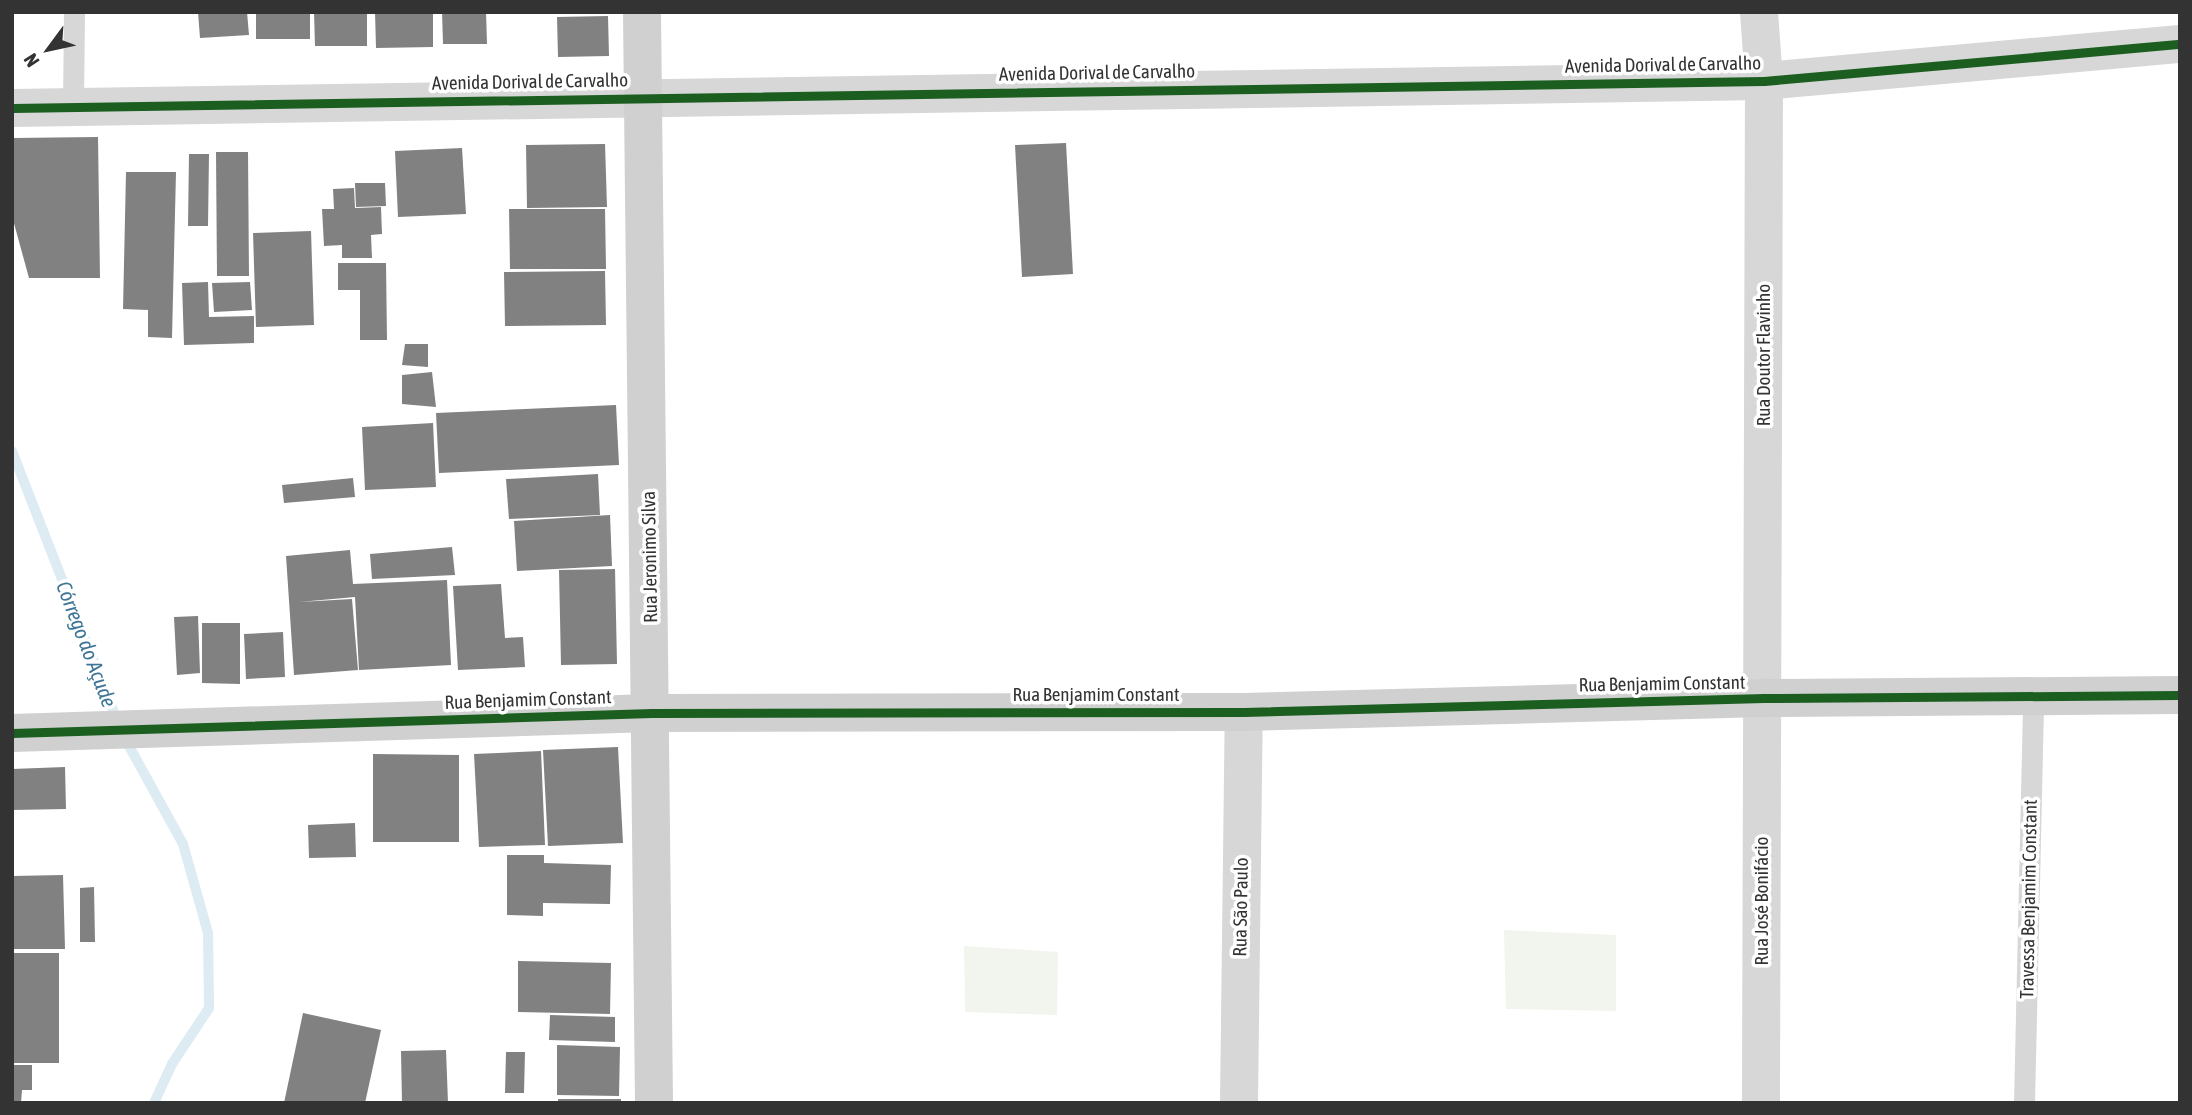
<!DOCTYPE html>
<html>
<head>
<meta charset="utf-8">
<style>
  body { margin:0 }
  #map { position:relative; width:2192px; height:1115px; overflow:hidden; background:#fff; font-family:"Asap Condensed",sans-serif }
  div>[style] { position:absolute }
  .green>* { inset:0; background:#f1f5ed }
  .stream>* { height:10px; margin:-5px; padding:0 5px; transform-origin:5px; border-radius:5px; background:#ddebf3 }
  .building>* { inset:0; background:#818181 }
  .lane>* { height:21px; margin:-10.5px; padding:0 10.5px; transform-origin:10.5px; border-radius:10.5px; background:#d7d7d7 }
  .street>* { height:38px; margin:-19px; padding:0 19px; transform-origin:19px; border-radius:19px; background:#d7d7d7 }
  .secondary>* { height:38px; margin:-19px; padding:0 19px; transform-origin:19px; border-radius:19px; background:#d0d0d0 }
  .cycleway>* { height:9px; margin:-4.5px; padding:0 4.5px; transform-origin:4.5px; border-radius:4.5px; background:#1b5e20 }
  span { translate:-50% -50%; white-space:nowrap; text-align:center; line-height:1.15; -webkit-text-stroke:7px #fff; paint-order:stroke }
  .street-label { font-size:19px; color:#333 }
  .water-label { font-size:21px; color:#3f7597; font-style:italic }
  .frame { position:absolute; inset:0; border:14px solid #333; pointer-events:none }
  .north { position:absolute; left:14px; top:14px; width:70px; height:70px; -webkit-text-stroke:5px #fff; paint-order:stroke; rotate:237deg; font-size:19px; font-weight:700; line-height:28px; text-align:center; color:#333 }
  .north::after { content:''; display:block; margin:auto; width:24px; height:32px; background:#333; clip-path:polygon(50% 0,100% 100%,50% 72%,0 100%) }
</style>
</head>
<body>
<div id="map">
  <div class="green">
    <i style="clip-path:polygon(1504px 930px,1616px 935px,1616px 1011px,1506px 1009px)"></i>
    <i style="clip-path:polygon(964px 946px,1058px 952px,1057px 1015px,965px 1012px)"></i>
  </div>
  <div class="stream">
    <i style="left:12px;top:451px;width:292px;rotate:68.7deg"></i>
    <i style="left:124px;top:737px;width:122px;rotate:61.1deg"></i>
    <i style="left:183px;top:844px;width:92px;rotate:74.3deg"></i>
    <i style="left:208px;top:933px;width:75px;rotate:89.2deg"></i>
    <i style="left:209px;top:1008px;width:67px;rotate:123.5deg"></i>
    <i style="left:172px;top:1064px;width:43px;rotate:114.8deg"></i>
  </div>
  <div class="building">
    <i style="clip-path:polygon(198px 12px,247px 12px,249px 35px,200px 38px)"></i>
    <i style="clip-path:polygon(256px 12px,310px 12px,310px 39px,256px 39px)"></i>
    <i style="clip-path:polygon(314px 12px,367px 12px,367px 46px,315px 46px)"></i>
    <i style="clip-path:polygon(375px 12px,433px 12px,433px 47px,376px 48px)"></i>
    <i style="clip-path:polygon(442px 12px,486px 12px,487px 44px,443px 44px)"></i>
    <i style="clip-path:polygon(608px 16px,609px 56px,558px 57px,557px 17px)"></i>
    <i style="clip-path:polygon(98px 137px,100px 278px,29px 278px,12px 216px,12px 138px)"></i>
    <i style="clip-path:polygon(1066px 143px,1073px 274px,1022px 277px,1015px 145px)"></i>
    <i style="clip-path:polygon(605px 144px,607px 207px,527px 208px,526px 145px)"></i>
    <i style="clip-path:polygon(462px 148px,466px 214px,398px 217px,395px 151px)"></i>
    <i style="clip-path:polygon(216px 152px,248px 152px,249px 276px,217px 276px)"></i>
    <i style="clip-path:polygon(189px 154px,209px 154px,208px 226px,188px 226px)"></i>
    <i style="clip-path:polygon(126px 172px,176px 172px,172px 338px,148px 337px,148px 310px,123px 309px)"></i>
    <i style="clip-path:polygon(355px 183px,385px 183px,386px 206px,356px 207px)"></i>
    <i style="clip-path:polygon(354px 188px,355px 208px,381px 207px,382px 234px,371px 235px,372px 258px,342px 258px,342px 245px,324px 246px,322px 209px,334px 209px,333px 189px)"></i>
    <i style="clip-path:polygon(509px 209px,605px 209px,606px 269px,510px 269px)"></i>
    <i style="clip-path:polygon(311px 231px,314px 325px,256px 327px,253px 233px)"></i>
    <i style="clip-path:polygon(338px 263px,386px 263px,387px 340px,360px 340px,360px 290px,338px 290px)"></i>
    <i style="clip-path:polygon(605px 271px,606px 325px,505px 326px,504px 272px)"></i>
    <i style="clip-path:polygon(208px 282px,209px 317px,254px 316px,254px 343px,184px 345px,182px 283px)"></i>
    <i style="clip-path:polygon(250px 282px,252px 310px,214px 312px,212px 283px)"></i>
    <i style="clip-path:polygon(405px 344px,428px 344px,428px 367px,402px 365px)"></i>
    <i style="clip-path:polygon(432px 372px,436px 407px,402px 404px,402px 375px)"></i>
    <i style="clip-path:polygon(616px 405px,619px 465px,439px 473px,436px 413px)"></i>
    <i style="clip-path:polygon(433px 423px,436px 487px,365px 490px,362px 427px)"></i>
    <i style="clip-path:polygon(598px 474px,600px 515px,509px 519px,506px 479px)"></i>
    <i style="clip-path:polygon(353px 478px,355px 497px,284px 503px,282px 485px)"></i>
    <i style="clip-path:polygon(610px 515px,612px 566px,517px 571px,514px 521px)"></i>
    <i style="clip-path:polygon(452px 547px,455px 575px,372px 579px,370px 554px)"></i>
    <i style="clip-path:polygon(350px 550px,353px 584px,447px 580px,451px 665px,359px 670px,355px 597px,299px 602px,352px 599px,358px 670px,294px 675px,286px 556px)"></i>
    <i style="clip-path:polygon(615px 569px,617px 664px,561px 665px,559px 570px)"></i>
    <i style="clip-path:polygon(501px 584px,505px 638px,523px 637px,525px 667px,458px 670px,453px 586px)"></i>
    <i style="clip-path:polygon(198px 616px,200px 673px,177px 675px,174px 617px)"></i>
    <i style="clip-path:polygon(202px 623px,240px 623px,240px 684px,202px 683px)"></i>
    <i style="clip-path:polygon(283px 632px,285px 677px,246px 679px,244px 634px)"></i>
    <i style="clip-path:polygon(618px 747px,623px 843px,548px 846px,543px 750px)"></i>
    <i style="clip-path:polygon(541px 751px,545px 845px,479px 847px,474px 754px)"></i>
    <i style="clip-path:polygon(373px 754px,459px 755px,459px 842px,373px 842px)"></i>
    <i style="clip-path:polygon(65px 767px,66px 809px,12px 810px,12px 769px)"></i>
    <i style="clip-path:polygon(355px 823px,356px 857px,309px 858px,308px 825px)"></i>
    <i style="clip-path:polygon(507px 855px,544px 855px,544px 863px,611px 865px,610px 904px,543px 903px,543px 916px,507px 915px)"></i>
    <i style="clip-path:polygon(63px 875px,65px 949px,12px 949px,12px 876px)"></i>
    <i style="clip-path:polygon(94px 887px,95px 942px,80px 942px,80px 888px)"></i>
    <i style="clip-path:polygon(12px 953px,59px 953px,59px 1063px,12px 1063px)"></i>
    <i style="clip-path:polygon(518px 961px,611px 963px,610px 1014px,518px 1012px)"></i>
    <i style="clip-path:polygon(303px 1013px,381px 1030px,365px 1103px,284px 1103px)"></i>
    <i style="clip-path:polygon(550px 1015px,615px 1017px,615px 1042px,549px 1040px)"></i>
    <i style="clip-path:polygon(557px 1045px,620px 1047px,619px 1096px,557px 1095px)"></i>
    <i style="clip-path:polygon(446px 1050px,448px 1103px,402px 1103px,401px 1051px)"></i>
    <i style="clip-path:polygon(506px 1052px,525px 1052px,524px 1093px,505px 1093px)"></i>
    <i style="clip-path:polygon(12px 1065px,32px 1065px,32px 1090px,22px 1090px,21px 1103px,12px 1103px)"></i>
    <i style="clip-path:polygon(558px 1099px,621px 1099px,621px 1103px,558px 1103px)"></i>
  </div>
  <div class="lane">
    <i style="left:73px;top:107px;width:95px;rotate:-89.4deg"></i>
    <i style="left:2024px;top:1103px;width:407px;rotate:-88.7deg"></i>
  </div>
  <div class="street">
    <i style="left:1759px;top:12px;width:69px;rotate:85.9deg"></i>
    <i style="left:1764px;top:81px;width:1022px;rotate:90.17deg"></i>
    <i style="left:12px;top:108px;width:1752px;rotate:-0.88deg"></i>
    <i style="left:1764px;top:81px;width:418px;rotate:-5.1deg"></i>
    <i style="left:1239px;top:1103px;width:391px;rotate:-89.3deg"></i>
  </div>
  <div class="secondary">
    <i style="left:642px;top:12px;width:1091px;rotate:89.37deg"></i>
    <i style="left:12px;top:733px;width:640px;rotate:-1.79deg"></i>
    <i style="left:652px;top:713px;width:592px;rotate:-0.1deg"></i>
    <i style="left:1244px;top:712px;width:520px;rotate:-1.54deg"></i>
    <i style="left:1764px;top:698px;width:416px;rotate:-0.4deg"></i>
  </div>
  <div class="cycleway">
    <i style="left:12px;top:108px;width:1752px;rotate:-0.88deg"></i>
    <i style="left:1764px;top:81px;width:418px;rotate:-5.1deg"></i>
    <i style="left:12px;top:733px;width:640px;rotate:-1.79deg"></i>
    <i style="left:652px;top:713px;width:592px;rotate:-0.1deg"></i>
    <i style="left:1244px;top:712px;width:520px;rotate:-1.54deg"></i>
    <i style="left:1764px;top:698px;width:416px;rotate:-0.4deg"></i>
  </div>
  <div class="street-label">
    <span style="left:1663px;top:65px;rotate:-1deg">Avenida Dorival de Carvalho</span>
    <span style="left:1097px;top:73px;rotate:-1deg">Avenida Dorival de Carvalho</span>
    <span style="left:530px;top:82px;rotate:-1deg">Avenida Dorival de Carvalho</span>
    <span style="left:1764px;top:355px;rotate:-90deg">Rua Doutor Flavinho</span>
    <span style="left:650px;top:557px;rotate:-91deg">Rua Jeronimo Silva</span>
    <span style="left:1662px;top:684px;rotate:-1deg">Rua Benjamim Constant</span>
    <span style="left:1096px;top:695px">Rua Benjamim Constant</span>
    <span style="left:528px;top:700px;rotate:-2deg">Rua Benjamim Constant</span>
    <span style="left:2029px;top:899px;rotate:-89deg">Travessa Benjamim Constant</span>
    <span style="left:1762px;top:901px;rotate:-90deg">Rua José Bonifácio</span>
    <span style="left:1241px;top:907px;rotate:-89deg">Rua São Paulo</span>
  </div>
  <div class="water-label">
    <span style="left:87px;top:644px;rotate:69deg">Córrego do Açude</span>
  </div>
  <div class="frame"></div>
  <div class="north">N</div>
</div>
</body>
</html>
